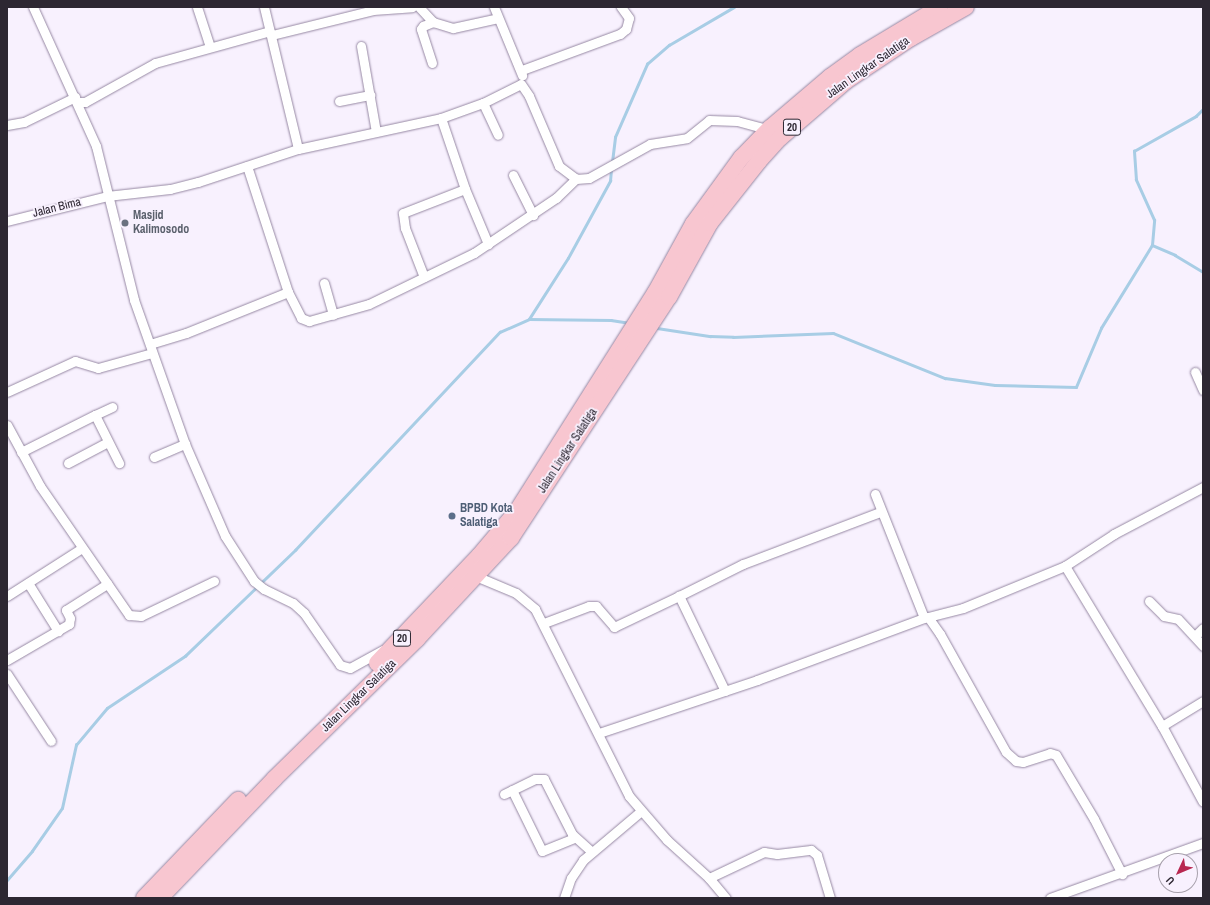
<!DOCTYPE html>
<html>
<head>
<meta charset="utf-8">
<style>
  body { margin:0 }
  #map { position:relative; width:1210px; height:905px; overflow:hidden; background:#f8f1fe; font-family:"Archivo Narrow",sans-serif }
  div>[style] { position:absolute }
  .stream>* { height:2.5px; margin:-1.25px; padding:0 1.25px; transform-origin:1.25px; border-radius:1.25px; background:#a8cde5 }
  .roads { filter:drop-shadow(0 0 1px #9688a3) drop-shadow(0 0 1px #9688a3) }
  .street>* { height:9px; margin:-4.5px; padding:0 4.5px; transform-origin:4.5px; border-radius:4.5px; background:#fff }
  .highway>* { height:16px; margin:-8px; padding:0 8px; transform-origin:8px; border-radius:8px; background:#f8c6d0 }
  .dots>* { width:11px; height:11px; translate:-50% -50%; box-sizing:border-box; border:2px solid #f8f1fe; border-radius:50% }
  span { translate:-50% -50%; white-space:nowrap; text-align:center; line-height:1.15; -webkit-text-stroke:3.5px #f8f1fe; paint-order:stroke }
  .shield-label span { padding:1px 3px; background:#f8f1fe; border:1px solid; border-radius:3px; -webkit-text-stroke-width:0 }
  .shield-label { font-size:11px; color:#2d2732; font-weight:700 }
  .street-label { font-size:12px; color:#2d2732 }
  .worship-label { font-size:12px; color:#5b616d; font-weight:700 }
  .left { translate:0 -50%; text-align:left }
  .service-label { font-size:12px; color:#4e5e75; font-weight:700 }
  .frame { position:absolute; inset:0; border:8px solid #2d2732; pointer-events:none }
  .north { position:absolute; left:1158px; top:853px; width:40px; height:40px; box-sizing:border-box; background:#f8f1fe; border:1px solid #a7a0ac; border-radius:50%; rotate:226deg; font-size:11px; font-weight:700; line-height:16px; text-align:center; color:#2d2732 }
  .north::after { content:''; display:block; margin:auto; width:14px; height:18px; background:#b82750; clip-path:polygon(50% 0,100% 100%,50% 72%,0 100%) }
</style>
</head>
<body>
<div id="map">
  <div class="stream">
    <i style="left:612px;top:162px;width:25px;rotate:-83deg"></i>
    <i style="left:615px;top:137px;width:80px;rotate:-66.3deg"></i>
    <i style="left:647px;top:64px;width:29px;rotate:-41deg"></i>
    <i style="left:669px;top:45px;width:75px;rotate:-30.3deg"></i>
    <i style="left:1152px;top:245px;width:25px;rotate:23deg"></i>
    <i style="left:1175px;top:255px;width:33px;rotate:31deg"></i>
    <i style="left:529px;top:319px;width:72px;rotate:-57.4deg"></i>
    <i style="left:568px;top:258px;width:88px;rotate:-61.4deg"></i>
    <i style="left:610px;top:181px;width:12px;rotate:-85deg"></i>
    <i style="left:657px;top:328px;width:54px;rotate:8.6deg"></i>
    <i style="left:710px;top:336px;width:23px;rotate:2deg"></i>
    <i style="left:733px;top:337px;width:100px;rotate:-2.3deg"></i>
    <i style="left:833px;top:333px;width:121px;rotate:21.9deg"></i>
    <i style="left:945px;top:378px;width:50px;rotate:8deg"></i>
    <i style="left:995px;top:385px;width:81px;rotate:1.4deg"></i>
    <i style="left:1076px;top:387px;width:64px;rotate:-67deg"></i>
    <i style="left:1101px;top:328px;width:97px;rotate:-58.4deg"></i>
    <i style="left:1152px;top:245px;width:25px;rotate:-85deg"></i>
    <i style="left:1154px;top:220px;width:44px;rotate:-114.2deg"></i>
    <i style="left:1136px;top:180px;width:29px;rotate:-94deg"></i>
    <i style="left:1134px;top:151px;width:71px;rotate:-29.4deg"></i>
    <i style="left:1196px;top:116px;width:10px;rotate:-45deg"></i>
    <i style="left:7px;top:880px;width:38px;rotate:-49deg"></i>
    <i style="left:32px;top:851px;width:52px;rotate:-55.1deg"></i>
    <i style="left:62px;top:808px;width:65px;rotate:-77.5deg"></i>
    <i style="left:76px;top:745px;width:48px;rotate:-50deg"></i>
    <i style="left:107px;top:708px;width:94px;rotate:-33.7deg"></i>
    <i style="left:185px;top:656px;width:153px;rotate:-43.9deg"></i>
    <i style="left:295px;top:550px;width:299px;rotate:-46.8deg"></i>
    <i style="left:500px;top:332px;width:32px;rotate:-24deg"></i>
    <i style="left:529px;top:319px;width:82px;rotate:0.7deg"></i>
    <i style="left:611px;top:320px;width:19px;rotate:9deg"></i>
  </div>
  <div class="roads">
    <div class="street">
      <i style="left:33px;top:7px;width:153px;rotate:65.6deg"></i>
      <i style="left:96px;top:146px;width:159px;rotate:76.1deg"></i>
      <i style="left:134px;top:300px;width:153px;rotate:70.5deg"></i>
      <i style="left:185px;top:444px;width:100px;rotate:66.5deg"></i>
      <i style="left:225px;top:536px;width:54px;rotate:57.2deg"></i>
      <i style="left:254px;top:581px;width:13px;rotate:39deg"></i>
      <i style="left:264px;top:589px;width:32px;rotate:26deg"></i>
      <i style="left:293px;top:603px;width:15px;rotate:42deg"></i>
      <i style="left:304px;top:613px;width:63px;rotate:55.3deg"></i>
      <i style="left:340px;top:665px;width:10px;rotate:17deg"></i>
      <i style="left:350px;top:668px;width:37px;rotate:-29deg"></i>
      <i style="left:197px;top:7px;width:42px;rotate:72deg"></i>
      <i style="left:264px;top:7px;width:146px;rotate:76.5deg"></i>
      <i style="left:419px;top:7px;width:21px;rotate:47deg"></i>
      <i style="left:433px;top:22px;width:21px;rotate:17deg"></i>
      <i style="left:453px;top:28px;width:46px;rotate:-12.5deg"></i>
      <i style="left:494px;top:7px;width:74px;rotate:67.6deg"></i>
      <i style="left:272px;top:35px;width:104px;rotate:-13.9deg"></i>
      <i style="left:373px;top:10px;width:39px;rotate:-4deg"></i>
      <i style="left:361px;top:46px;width:87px;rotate:80.1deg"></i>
      <i style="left:432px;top:63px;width:36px;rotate:-108deg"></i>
      <i style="left:421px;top:29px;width:4px;rotate:-56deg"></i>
      <i style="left:423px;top:26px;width:11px;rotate:-22deg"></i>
      <i style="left:522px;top:70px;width:104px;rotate:-20.2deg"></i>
      <i style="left:620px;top:34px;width:8px;rotate:-40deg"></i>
      <i style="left:626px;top:29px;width:11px;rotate:-75deg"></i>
      <i style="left:629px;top:18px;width:14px;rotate:-126deg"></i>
      <i style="left:339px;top:101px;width:32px;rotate:-11deg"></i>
      <i style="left:78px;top:102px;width:7px"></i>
      <i style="left:85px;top:102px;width:80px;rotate:-29.1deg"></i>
      <i style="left:155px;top:63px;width:119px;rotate:-15.5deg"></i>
      <i style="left:483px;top:103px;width:35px;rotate:65deg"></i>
      <i style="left:441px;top:118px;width:75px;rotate:71.3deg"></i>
      <i style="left:465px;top:189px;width:60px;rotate:67.3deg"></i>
      <i style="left:7px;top:125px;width:17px;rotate:-10deg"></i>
      <i style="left:24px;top:122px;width:57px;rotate:-26.1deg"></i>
      <i style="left:247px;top:166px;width:133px;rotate:72deg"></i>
      <i style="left:288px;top:292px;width:29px;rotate:63deg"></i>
      <i style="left:301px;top:318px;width:9px;rotate:21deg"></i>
      <i style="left:309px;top:321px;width:62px;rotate:-15.8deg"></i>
      <i style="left:369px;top:304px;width:117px;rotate:-25.9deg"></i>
      <i style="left:474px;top:253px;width:99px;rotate:-33.9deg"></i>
      <i style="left:556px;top:198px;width:28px;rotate:-44deg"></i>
      <i style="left:513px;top:175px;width:45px;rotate:63.4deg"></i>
      <i style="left:7px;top:221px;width:103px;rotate:-14deg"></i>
      <i style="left:107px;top:196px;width:63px;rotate:-6.3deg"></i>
      <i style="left:170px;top:189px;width:29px;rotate:-14deg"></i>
      <i style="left:198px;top:182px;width:105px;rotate:-18.3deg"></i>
      <i style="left:298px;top:149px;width:146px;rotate:-12.2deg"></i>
      <i style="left:441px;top:118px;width:45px;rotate:-19.7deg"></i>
      <i style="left:483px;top:103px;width:42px;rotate:-26.6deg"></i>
      <i style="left:521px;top:84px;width:14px;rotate:56deg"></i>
      <i style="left:529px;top:96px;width:76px;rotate:66.8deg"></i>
      <i style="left:559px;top:166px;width:21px;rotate:37deg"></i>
      <i style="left:576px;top:179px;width:13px;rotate:-4deg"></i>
      <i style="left:589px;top:178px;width:70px;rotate:-29.1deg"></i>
      <i style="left:650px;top:144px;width:37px;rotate:-9deg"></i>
      <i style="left:687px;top:138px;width:28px;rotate:-39deg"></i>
      <i style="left:709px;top:120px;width:28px;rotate:2deg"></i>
      <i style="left:737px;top:121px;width:35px;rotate:15deg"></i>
      <i style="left:424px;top:277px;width:53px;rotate:-111.2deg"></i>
      <i style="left:405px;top:228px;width:15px;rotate:-98deg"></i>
      <i style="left:403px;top:213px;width:66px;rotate:-21.2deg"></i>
      <i style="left:324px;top:283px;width:33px;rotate:74deg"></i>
      <i style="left:150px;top:344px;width:38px;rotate:-17deg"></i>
      <i style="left:186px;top:333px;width:110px;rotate:-21.9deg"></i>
      <i style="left:1195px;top:372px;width:20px;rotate:66deg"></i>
      <i style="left:7px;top:392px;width:75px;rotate:-24.5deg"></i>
      <i style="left:75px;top:361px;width:24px;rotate:17deg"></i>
      <i style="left:98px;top:368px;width:56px;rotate:-15.5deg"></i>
      <i style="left:95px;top:415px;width:19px;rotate:-25deg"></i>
      <i style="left:7px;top:425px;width:69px;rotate:61.6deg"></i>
      <i style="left:40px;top:486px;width:157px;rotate:55.4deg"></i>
      <i style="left:129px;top:615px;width:12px;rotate:5deg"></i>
      <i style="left:141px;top:616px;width:81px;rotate:-25.6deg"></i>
      <i style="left:21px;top:452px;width:83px;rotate:-26.6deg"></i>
      <i style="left:95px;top:415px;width:54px;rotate:63.4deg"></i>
      <i style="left:154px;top:457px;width:34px;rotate:-23deg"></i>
      <i style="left:68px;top:463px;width:45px;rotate:-27.7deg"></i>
      <i style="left:875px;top:494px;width:133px;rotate:68.4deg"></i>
      <i style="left:1065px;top:566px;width:187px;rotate:58.8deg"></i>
      <i style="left:1162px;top:726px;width:86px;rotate:61.7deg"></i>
      <i style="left:478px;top:577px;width:41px;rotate:22.8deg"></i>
      <i style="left:516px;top:593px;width:25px;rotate:40deg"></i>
      <i style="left:535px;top:609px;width:209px;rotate:63.3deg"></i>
      <i style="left:629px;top:796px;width:58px;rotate:49.2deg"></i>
      <i style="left:667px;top:840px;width:57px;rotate:42.1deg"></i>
      <i style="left:709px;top:878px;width:26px;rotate:50deg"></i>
      <i style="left:28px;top:583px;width:57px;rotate:58deg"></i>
      <i style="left:7px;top:596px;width:89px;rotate:-32.6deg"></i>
      <i style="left:1149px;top:601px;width:21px;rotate:45deg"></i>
      <i style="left:1164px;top:616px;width:14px;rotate:12deg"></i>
      <i style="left:1178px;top:619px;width:37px;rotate:47deg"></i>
      <i style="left:928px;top:617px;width:21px;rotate:55deg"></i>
      <i style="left:940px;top:634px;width:135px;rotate:60.8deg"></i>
      <i style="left:1006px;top:752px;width:13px;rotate:42deg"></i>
      <i style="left:1016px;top:761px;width:7px;rotate:8deg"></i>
      <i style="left:1023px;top:762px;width:28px;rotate:-18deg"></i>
      <i style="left:1050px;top:753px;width:6px;rotate:18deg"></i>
      <i style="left:1056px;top:755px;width:74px;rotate:59.3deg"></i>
      <i style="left:1094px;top:819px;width:62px;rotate:63deg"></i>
      <i style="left:544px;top:623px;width:48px;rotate:-20.7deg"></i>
      <i style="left:589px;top:606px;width:7px"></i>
      <i style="left:596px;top:606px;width:28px;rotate:49deg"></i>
      <i style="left:614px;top:627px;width:72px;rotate:-25.5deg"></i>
      <i style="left:1195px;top:636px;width:11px;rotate:-45deg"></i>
      <i style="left:7px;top:660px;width:72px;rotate:-30.1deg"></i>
      <i style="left:69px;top:624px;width:6px;rotate:-81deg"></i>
      <i style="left:70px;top:618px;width:9px;rotate:-117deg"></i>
      <i style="left:66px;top:610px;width:49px;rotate:-32.4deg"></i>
      <i style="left:7px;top:674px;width:80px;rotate:56.7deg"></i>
      <i style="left:725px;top:691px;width:106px;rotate:-115.8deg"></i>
      <i style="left:679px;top:596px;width:72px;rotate:-26.6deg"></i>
      <i style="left:743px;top:564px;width:147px;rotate:-20.8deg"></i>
      <i style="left:1162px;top:726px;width:48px;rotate:-31.4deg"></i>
      <i style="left:599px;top:733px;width:167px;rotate:-18.5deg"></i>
      <i style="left:757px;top:680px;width:178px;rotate:-20.4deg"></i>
      <i style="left:924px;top:618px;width:40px;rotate:-14.4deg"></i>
      <i style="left:963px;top:608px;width:110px;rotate:-22.4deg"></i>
      <i style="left:1065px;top:566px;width:59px;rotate:-33.1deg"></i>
      <i style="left:1114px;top:534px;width:101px;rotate:-27.8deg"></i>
      <i style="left:512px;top:790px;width:68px;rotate:63.8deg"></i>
      <i style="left:542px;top:851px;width:35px;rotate:-22deg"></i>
      <i style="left:504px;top:794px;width:34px;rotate:-26deg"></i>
      <i style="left:535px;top:779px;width:9px"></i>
      <i style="left:544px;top:779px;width:62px;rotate:63deg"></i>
      <i style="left:572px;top:834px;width:25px;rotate:42deg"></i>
      <i style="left:709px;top:878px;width:61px;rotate:-25.3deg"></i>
      <i style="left:764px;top:852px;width:13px;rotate:9deg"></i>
      <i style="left:777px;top:854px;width:34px;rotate:-7deg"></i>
      <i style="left:811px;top:850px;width:8px;rotate:40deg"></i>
      <i style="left:817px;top:855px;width:45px;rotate:73.2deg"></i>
      <i style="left:564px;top:898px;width:21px;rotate:-71deg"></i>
      <i style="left:571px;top:878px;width:22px;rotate:-56deg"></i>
      <i style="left:583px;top:860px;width:76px;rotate:-40.2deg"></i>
      <i style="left:1050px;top:898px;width:163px;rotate:-19.8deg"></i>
    </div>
    <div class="highway">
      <i style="left:377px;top:663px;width:148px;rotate:-46.4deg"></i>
      <i style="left:479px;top:556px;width:59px;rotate:-49.8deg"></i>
      <i style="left:517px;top:511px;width:258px;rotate:-57.7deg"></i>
      <i style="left:655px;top:293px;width:79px;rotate:-61.2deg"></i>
      <i style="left:693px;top:224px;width:82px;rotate:-54deg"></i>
      <i style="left:741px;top:158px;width:42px;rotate:-46deg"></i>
      <i style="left:770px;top:128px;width:79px;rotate:-40.4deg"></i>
      <i style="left:830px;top:77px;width:37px;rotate:-36deg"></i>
      <i style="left:860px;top:55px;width:93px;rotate:-31deg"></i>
      <i style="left:144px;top:898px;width:136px;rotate:-46.2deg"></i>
      <i style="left:160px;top:898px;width:166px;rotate:-46.2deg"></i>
      <i style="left:275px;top:778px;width:199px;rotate:-44.4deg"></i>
      <i style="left:417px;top:639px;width:138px;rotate:-47.1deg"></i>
      <i style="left:511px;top:538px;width:288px;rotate:-56.8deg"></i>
      <i style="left:669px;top:297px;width:85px;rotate:-61deg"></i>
      <i style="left:710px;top:223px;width:79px;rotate:-51.7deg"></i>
      <i style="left:759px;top:161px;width:31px;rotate:-48deg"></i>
      <i style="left:780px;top:138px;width:87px;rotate:-40.8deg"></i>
      <i style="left:846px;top:81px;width:78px;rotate:-33.5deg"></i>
      <i style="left:911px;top:38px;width:63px;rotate:-29.4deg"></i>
    </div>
  </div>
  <div class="dots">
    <i style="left:125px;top:223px;background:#6b7280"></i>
    <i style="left:452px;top:516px;background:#5c6f8a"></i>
  </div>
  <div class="shield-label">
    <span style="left:792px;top:127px">20</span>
    <span style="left:402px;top:638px">20</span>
  </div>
  <div class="street-label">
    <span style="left:868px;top:68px;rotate:-35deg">Jalan Lingkar Salatiga</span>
    <span style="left:57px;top:208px;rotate:-14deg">Jalan Bima</span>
    <span style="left:568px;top:451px;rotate:-57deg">Jalan Lingkar Salatiga</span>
    <span style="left:359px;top:696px;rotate:-44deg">Jalan Lingkar Salatiga</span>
  </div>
  <div class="worship-label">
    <span class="left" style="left:133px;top:223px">Masjid<br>Kalimosodo</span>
  </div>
  <div class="service-label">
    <span class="left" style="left:460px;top:516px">BPBD Kota<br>Salatiga</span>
  </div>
  <div class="frame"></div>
  <div class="north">U</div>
</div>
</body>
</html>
